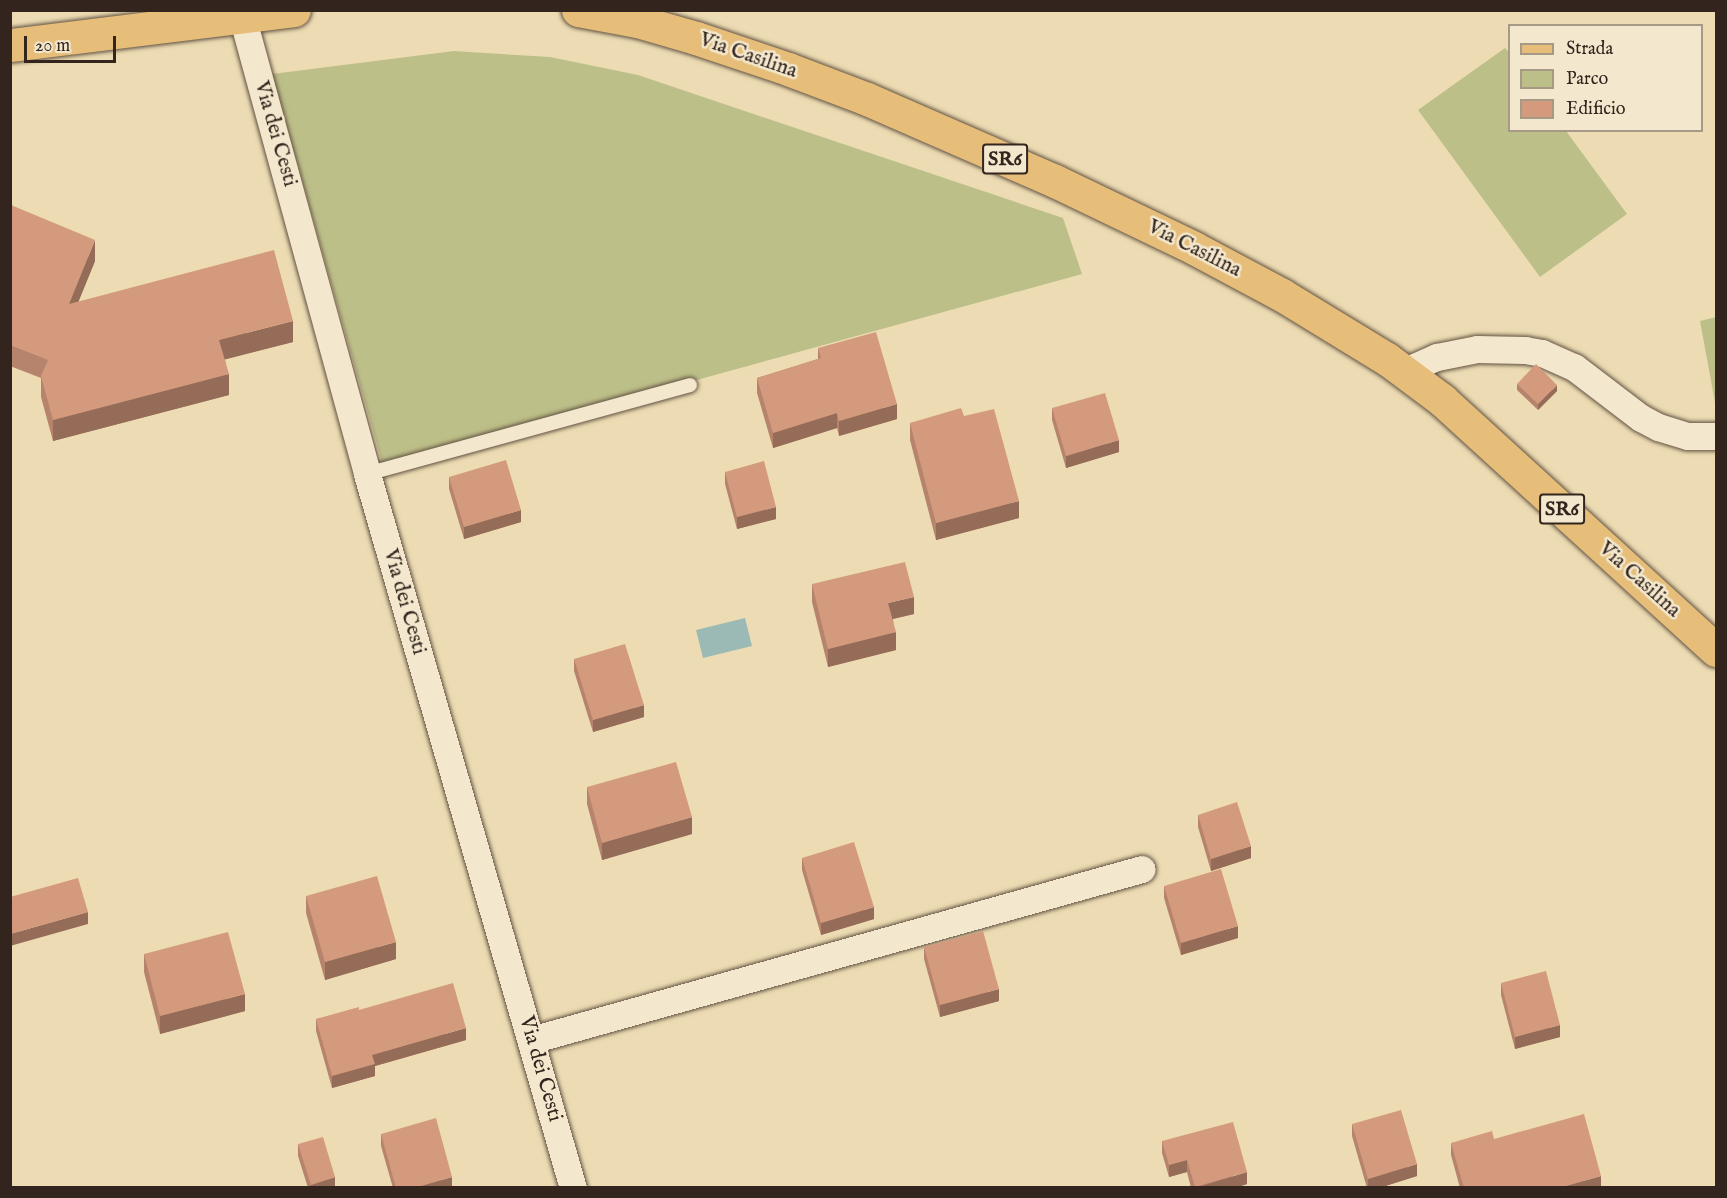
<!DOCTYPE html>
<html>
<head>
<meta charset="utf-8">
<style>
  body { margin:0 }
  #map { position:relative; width:1727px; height:1198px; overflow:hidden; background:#eddcb3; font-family:"IM FELL English",serif }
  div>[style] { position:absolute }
  .green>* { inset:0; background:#bdbf89 }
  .water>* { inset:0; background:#9bbab5 }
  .roads { filter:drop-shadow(0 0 2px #625242) drop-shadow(0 0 2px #625242) }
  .lane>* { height:14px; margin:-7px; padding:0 7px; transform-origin:7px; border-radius:7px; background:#f3e8ce }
  .street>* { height:27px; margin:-13.5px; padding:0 13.5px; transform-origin:13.5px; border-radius:13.5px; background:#f3e8ce }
  .primary>* { height:33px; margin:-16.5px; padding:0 16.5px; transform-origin:16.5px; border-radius:16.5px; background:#e6be7a }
  .wall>* { inset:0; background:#b6846c }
  .shaded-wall>* { inset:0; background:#946c58 }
  .building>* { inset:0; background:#d49a7e }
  span { translate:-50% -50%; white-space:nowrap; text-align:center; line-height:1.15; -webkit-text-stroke:5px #f3e8ce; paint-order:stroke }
  .shield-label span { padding:2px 4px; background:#f3e8ce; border:2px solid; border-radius:4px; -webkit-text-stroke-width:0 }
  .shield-label { font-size:20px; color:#33241d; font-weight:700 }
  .street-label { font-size:21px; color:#33241d }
  .frame { position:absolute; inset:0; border:12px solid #33241d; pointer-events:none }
  .legend { position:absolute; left:1508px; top:24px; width:195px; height:108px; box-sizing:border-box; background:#f3e8ce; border:2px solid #a69a87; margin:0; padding:8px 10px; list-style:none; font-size:18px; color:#33241d }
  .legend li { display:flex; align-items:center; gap:12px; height:30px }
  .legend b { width:30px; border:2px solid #a69a87 }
  .scale { position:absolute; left:24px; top:36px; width:92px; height:27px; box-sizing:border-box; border:3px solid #33241d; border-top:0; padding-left:8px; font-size:18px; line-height:21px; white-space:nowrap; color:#33241d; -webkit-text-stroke:4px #f3e8ce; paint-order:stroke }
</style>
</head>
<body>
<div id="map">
  <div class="green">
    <i style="clip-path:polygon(1505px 48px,1510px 53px,1510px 130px,1566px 131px,1627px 214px,1540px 277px,1418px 110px)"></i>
    <i style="clip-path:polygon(454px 51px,550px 57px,638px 75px,1063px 218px,1082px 274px,388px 465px,382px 462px,272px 74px)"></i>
    <i style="clip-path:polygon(1716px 317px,1716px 408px,1700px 321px)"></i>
  </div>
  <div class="water">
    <i style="clip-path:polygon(745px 618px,752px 646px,703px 658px,696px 630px)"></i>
  </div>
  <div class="roads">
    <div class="lane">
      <i style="left:367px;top:474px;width:335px;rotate:-15.4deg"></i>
    </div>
    <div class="street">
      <i style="left:242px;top:16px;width:475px;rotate:74.7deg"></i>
      <i style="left:367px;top:474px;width:743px;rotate:73.91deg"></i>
      <i style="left:1405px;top:371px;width:35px;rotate:-24deg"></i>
      <i style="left:1437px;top:357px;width:41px;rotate:-11.3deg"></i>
      <i style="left:1477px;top:349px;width:48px;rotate:1.2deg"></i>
      <i style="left:1525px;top:350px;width:17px;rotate:10deg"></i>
      <i style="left:1542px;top:353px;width:35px;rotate:24deg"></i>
      <i style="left:1574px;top:367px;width:84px;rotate:37.3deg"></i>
      <i style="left:1641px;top:418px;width:19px;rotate:28deg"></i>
      <i style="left:1658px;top:427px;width:31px;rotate:17deg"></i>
      <i style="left:1688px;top:436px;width:28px"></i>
      <i style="left:531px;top:1040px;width:634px;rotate:-15.64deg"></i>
    </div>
    <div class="primary">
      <i style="left:578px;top:10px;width:60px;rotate:10.6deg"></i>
      <i style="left:637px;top:21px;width:61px;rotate:16.1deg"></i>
      <i style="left:696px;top:38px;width:97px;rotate:18.6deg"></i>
      <i style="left:788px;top:69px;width:85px;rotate:20.8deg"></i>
      <i style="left:867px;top:99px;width:205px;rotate:23.6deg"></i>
      <i style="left:1055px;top:181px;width:154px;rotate:25.7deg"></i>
      <i style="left:1194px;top:248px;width:100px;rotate:28.1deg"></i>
      <i style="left:1282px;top:295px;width:123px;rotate:31.4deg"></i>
      <i style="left:1387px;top:359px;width:69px;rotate:36.7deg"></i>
      <i style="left:1442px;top:400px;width:371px;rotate:42.4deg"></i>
      <i style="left:10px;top:45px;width:286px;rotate:-7deg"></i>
    </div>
  </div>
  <div class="wall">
    <i style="clip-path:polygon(11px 205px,95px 261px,78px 302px,293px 342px,225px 359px,229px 395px,53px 441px,41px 397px,41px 378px,10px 366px)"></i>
    <i style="clip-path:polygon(818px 348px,897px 419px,839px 436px,837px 428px,773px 448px,757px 393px,757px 378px,818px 359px)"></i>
    <i style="clip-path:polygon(1517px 384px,1557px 391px,1538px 410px,1517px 390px)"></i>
    <i style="clip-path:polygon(1052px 408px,1119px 452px,1066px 468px,1052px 420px)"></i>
    <i style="clip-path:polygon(964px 416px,1019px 518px,936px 540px,910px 440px,910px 423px)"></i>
    <i style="clip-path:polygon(725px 472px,776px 519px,737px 529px,725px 484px)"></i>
    <i style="clip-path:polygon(449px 477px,521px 522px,464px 539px,449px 489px)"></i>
    <i style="clip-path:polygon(812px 584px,914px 614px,893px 619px,896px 650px,828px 667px,812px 602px)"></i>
    <i style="clip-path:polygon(574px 659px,644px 717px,593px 732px,574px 671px)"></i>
    <i style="clip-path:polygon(587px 787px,692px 834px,602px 860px,587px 804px)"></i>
    <i style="clip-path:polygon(1198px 815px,1251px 858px,1211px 871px,1198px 827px)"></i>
    <i style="clip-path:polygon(802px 858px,874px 919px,821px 935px,802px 870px)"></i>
    <i style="clip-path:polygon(1164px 886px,1238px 938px,1181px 955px,1164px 898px)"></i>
    <i style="clip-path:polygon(306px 896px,396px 959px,325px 980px,306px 913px)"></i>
    <i style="clip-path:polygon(924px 947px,999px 1001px,940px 1017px,924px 959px)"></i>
    <i style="clip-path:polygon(144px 954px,245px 1011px,160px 1034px,144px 972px)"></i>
    <i style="clip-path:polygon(1501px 983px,1560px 1037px,1515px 1049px,1501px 995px)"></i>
    <i style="clip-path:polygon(359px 1010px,466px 1040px,375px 1066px,375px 1076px,332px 1088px,316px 1031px,316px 1019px)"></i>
    <i style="clip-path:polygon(1352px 1124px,1417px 1176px,1379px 1188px,1367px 1188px,1352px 1136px)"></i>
    <i style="clip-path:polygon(381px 1134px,452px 1188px,393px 1188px,381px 1146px)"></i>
    <i style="clip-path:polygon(1494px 1139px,1601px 1188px,1460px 1188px,1451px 1155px,1451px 1143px)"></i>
    <i style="clip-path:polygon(1162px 1141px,1247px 1184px,1235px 1188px,1191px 1188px,1187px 1172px,1169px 1177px,1162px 1153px)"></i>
    <i style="clip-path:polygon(298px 1144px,335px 1188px,308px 1188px,298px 1156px)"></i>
  </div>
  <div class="shaded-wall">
    <i style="clip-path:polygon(95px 240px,95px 261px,69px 325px,69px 304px)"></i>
    <i style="clip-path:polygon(293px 321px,293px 342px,219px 361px,219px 340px)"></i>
    <i style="clip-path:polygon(229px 374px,229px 395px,53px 441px,53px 420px)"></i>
    <i style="clip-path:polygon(1557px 385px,1557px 391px,1538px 410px,1538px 404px)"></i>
    <i style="clip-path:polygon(897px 404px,897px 419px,839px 436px,839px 421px)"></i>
    <i style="clip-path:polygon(837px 413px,837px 428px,773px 448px,773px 433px)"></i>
    <i style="clip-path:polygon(1119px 440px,1119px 452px,1066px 468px,1066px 456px)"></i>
    <i style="clip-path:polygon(1019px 501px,1019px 518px,936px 540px,936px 523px)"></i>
    <i style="clip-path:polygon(776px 507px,776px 519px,737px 529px,737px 517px)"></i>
    <i style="clip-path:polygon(521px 510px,521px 522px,464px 539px,464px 527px)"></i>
    <i style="clip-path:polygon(914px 597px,914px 614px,888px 620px,888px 603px)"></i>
    <i style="clip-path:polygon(896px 632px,896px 650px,828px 667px,828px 649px)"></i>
    <i style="clip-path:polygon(644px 705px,644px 717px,593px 732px,593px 720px)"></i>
    <i style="clip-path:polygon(692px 817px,692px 834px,602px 860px,602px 843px)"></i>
    <i style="clip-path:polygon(1251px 846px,1251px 858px,1211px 871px,1211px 859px)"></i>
    <i style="clip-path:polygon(874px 907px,874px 919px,821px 935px,821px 923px)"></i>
    <i style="clip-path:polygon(88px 912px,88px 924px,10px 946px,10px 934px)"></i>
    <i style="clip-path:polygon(1238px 926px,1238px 938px,1181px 955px,1181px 943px)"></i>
    <i style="clip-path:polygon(396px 942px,396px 959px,325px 980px,325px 962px)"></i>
    <i style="clip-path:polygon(999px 989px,999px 1001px,940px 1017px,940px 1005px)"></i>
    <i style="clip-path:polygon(245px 994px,245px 1011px,160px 1034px,160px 1016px)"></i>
    <i style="clip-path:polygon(1560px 1025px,1560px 1037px,1515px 1049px,1515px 1037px)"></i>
    <i style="clip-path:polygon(466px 1028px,466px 1040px,375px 1066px,375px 1076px,332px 1088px,332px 1076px,372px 1055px)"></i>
    <i style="clip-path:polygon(1187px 1160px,1187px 1172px,1169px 1177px,1169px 1165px)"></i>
    <i style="clip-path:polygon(1417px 1164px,1417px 1176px,1379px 1188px,1368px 1188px,1368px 1179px)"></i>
    <i style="clip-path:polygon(1247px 1172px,1247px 1184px,1235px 1188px,1195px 1188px)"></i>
    <i style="clip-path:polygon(1601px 1176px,1601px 1188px,1559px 1188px)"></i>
    <i style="clip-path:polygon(335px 1177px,335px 1188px,311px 1188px,311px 1185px)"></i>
    <i style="clip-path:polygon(452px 1177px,452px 1188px,414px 1188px)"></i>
  </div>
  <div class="building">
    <i style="clip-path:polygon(11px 205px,95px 240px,69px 304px,274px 250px,293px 321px,219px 340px,229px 374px,53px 420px,41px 376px,48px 360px,10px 345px)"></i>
    <i style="clip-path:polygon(876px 332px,897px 404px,839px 421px,837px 413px,773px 433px,757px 378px,821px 358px,818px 348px)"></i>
    <i style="clip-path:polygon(1536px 364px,1557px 385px,1538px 404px,1517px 384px)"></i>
    <i style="clip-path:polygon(1105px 393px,1119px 440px,1066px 456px,1052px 408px)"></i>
    <i style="clip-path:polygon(961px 408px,964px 416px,994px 409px,1019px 501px,936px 523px,910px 423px)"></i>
    <i style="clip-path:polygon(506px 460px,521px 510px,464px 527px,449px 477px)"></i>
    <i style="clip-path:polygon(764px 461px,776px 507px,737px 517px,725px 472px)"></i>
    <i style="clip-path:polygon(905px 562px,914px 597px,888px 603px,896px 632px,828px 649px,812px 584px)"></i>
    <i style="clip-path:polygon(625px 644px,644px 705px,593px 720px,574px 659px)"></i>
    <i style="clip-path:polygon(676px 762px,692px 817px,602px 843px,587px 787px)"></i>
    <i style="clip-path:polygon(1237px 802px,1251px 846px,1211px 859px,1198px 815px)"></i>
    <i style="clip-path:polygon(854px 842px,874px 907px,821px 923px,802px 858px)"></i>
    <i style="clip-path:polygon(1221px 869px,1238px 926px,1181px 943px,1164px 886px)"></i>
    <i style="clip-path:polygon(377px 876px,396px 942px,325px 962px,306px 896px)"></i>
    <i style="clip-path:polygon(78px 878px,88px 912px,10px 934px,10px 897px)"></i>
    <i style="clip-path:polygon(983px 931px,999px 989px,940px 1005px,924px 947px)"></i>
    <i style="clip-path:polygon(228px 932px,245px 994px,160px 1016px,144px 954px)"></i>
    <i style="clip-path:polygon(1546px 971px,1560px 1025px,1515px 1037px,1501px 983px)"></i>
    <i style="clip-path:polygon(453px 983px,466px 1028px,372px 1055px,375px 1064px,332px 1076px,316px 1019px,359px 1007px,359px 1010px)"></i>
    <i style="clip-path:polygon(1401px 1110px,1417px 1164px,1368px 1179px,1352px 1124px)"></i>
    <i style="clip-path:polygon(1584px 1114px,1601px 1176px,1559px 1188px,1464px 1188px,1451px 1143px,1492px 1131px,1494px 1139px)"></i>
    <i style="clip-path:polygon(436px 1118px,452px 1177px,414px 1188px,396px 1188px,381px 1134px)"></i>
    <i style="clip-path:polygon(1233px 1122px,1247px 1172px,1195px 1187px,1187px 1160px,1169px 1165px,1162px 1141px)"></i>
    <i style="clip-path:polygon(323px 1137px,335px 1177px,311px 1185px,298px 1144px)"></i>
  </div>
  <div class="shield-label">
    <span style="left:1005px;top:159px">SR6</span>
    <span style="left:1562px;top:509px">SR6</span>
  </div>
  <div class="street-label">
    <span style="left:748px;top:56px;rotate:19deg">Via Casilina</span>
    <span style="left:275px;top:134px;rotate:74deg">Via dei Cesti</span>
    <span style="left:1194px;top:249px;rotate:27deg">Via Casilina</span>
    <span style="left:1639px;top:580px;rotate:42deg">Via Casilina</span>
    <span style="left:404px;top:602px;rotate:74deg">Via dei Cesti</span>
    <span style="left:540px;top:1069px;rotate:74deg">Via dei Cesti</span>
  </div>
  <div class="frame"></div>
  <ul class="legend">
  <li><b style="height:8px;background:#e6be7a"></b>Strada</li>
  <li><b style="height:16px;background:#bdbf89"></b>Parco</li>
  <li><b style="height:16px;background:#d49a7e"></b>Edificio</li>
  </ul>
  <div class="scale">20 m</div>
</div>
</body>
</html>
